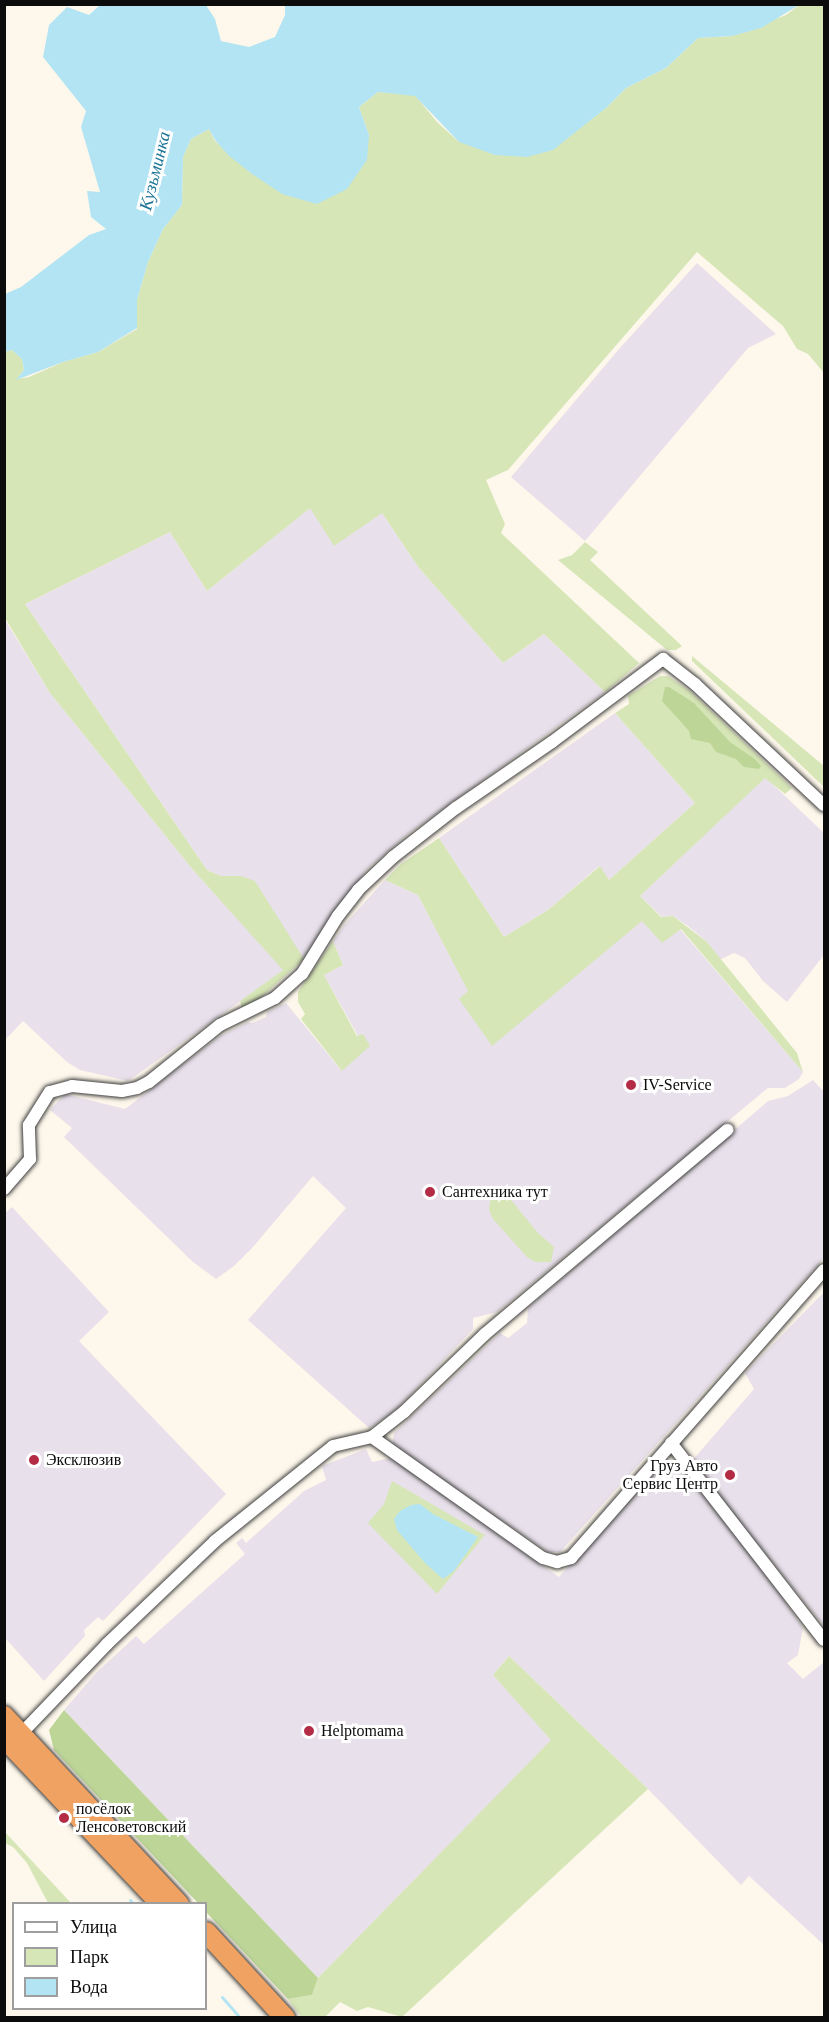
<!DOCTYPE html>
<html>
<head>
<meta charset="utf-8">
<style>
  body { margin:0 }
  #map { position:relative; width:829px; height:2022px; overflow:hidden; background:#fef8ec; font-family:"Times New Roman",serif }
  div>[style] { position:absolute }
  .industrial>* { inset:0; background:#e8e0ea }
  .green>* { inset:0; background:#d7e6b7 }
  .forest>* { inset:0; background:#bdd698 }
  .water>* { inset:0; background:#b3e4f3 }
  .stream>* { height:3px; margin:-1.5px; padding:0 1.5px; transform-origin:1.5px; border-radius:1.5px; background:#b3e4f3 }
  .roads { filter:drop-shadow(0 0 2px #3f3f3f) drop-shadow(0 0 2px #3f3f3f) }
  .minor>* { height:12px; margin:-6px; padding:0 6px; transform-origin:6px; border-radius:6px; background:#fff }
  .trunk>* { height:20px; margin:-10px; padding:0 10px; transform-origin:10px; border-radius:10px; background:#f0a262 }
  .dots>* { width:16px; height:16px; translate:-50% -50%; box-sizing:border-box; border:3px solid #fff; border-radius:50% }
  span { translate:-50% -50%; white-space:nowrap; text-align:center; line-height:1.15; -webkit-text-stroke:6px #fff; paint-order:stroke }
  .poi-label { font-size:16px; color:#0c0c0c }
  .left { translate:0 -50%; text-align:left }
  .right { translate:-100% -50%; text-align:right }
  .water-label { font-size:18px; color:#1c7497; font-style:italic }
  .frame { position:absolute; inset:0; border:6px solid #0c0c0c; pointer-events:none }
  .legend { position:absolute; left:12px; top:1902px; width:195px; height:108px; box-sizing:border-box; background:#fff; border:2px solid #9e9e9e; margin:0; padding:8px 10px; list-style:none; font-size:18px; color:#0c0c0c }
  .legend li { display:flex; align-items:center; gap:12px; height:30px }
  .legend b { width:30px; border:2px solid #9e9e9e }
</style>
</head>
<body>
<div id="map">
  <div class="industrial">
    <i style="clip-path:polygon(697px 263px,776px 334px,748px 348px,585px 541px,511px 477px,619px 349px)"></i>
    <i style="clip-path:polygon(311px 507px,382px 513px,419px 568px,503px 663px,544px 634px,605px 692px,408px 834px,366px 870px,304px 959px,241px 876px,221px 876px,207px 870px,25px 604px,170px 532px,207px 591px)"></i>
    <i style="clip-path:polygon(4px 618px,50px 693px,194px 871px,284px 970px,128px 1081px,80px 1070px,67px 1062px,23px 1021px,5px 1040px)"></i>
    <i style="clip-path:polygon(615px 713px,695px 803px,609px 880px,599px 866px,548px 910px,504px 937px,439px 838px)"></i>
    <i style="clip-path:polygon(765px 777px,824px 833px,824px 955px,787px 1002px,763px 981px,745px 958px,734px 953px,719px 960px,707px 942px,688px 926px,673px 916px,662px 917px,640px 896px)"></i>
    <i style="clip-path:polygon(385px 880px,418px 895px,469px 992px,460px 999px,642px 920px,680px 929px,803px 1072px,799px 1079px,785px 1088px,768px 1088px,497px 1312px,473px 1318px,473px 1329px,394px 1412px,369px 1428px,248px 1320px,346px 1208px,313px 1176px,252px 1248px,234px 1266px,216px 1279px,193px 1262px,64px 1137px,72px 1128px,50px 1110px,65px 1094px,125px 1109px,220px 1036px,248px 1022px,252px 1023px,266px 1017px,267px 1012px,286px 1003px,341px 1070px,358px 1036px,324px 975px,343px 965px,333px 941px,345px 924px)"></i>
    <i style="clip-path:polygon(813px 1080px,824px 1092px,824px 1258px,560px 1552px,548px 1552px,392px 1446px,394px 1433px,500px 1333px,508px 1338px,527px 1323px,528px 1308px,768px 1101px,788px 1096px)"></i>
    <i style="clip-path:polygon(12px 1207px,109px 1312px,79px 1341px,226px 1494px,103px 1621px,98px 1617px,84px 1630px,85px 1636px,44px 1681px,5px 1638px,4px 1214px)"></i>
    <i style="clip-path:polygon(824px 1292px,824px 1626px,691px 1462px,754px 1389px,745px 1373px)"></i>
    <i style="clip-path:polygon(366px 1449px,372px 1462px,391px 1458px,559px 1577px,664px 1461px,676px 1461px,749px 1548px,803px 1628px,798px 1655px,787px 1663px,803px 1679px,824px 1662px,824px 1945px,749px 1876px,741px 1885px,648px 1789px,509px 1656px,493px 1675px,552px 1740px,318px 1978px,64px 1710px,97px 1672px,136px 1636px,144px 1644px,245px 1554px,236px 1543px,242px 1538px,246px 1543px,304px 1491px,326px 1480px,322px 1466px)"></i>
  </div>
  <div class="green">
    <i style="clip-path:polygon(799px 5px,824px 5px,824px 373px,808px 354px,797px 349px,783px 326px,697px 252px,508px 470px,486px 480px,505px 524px,501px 533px,639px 663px,605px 692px,544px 634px,503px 663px,419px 568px,382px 513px,334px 546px,310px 508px,207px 591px,170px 532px,25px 604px,207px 870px,221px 876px,241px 876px,255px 881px,304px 959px,257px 1001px,242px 1008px,240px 1001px,283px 970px,194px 871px,50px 693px,5px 618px,5px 352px,12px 350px,22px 359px,24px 370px,17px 379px,29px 377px,63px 362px,98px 352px,137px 329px,137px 300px,148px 262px,163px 229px,182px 205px,183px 157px,191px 139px,209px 129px,215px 141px,252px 174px,369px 135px,359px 107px,378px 92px,415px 95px,437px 122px,459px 142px,553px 149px,606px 108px,626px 88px,666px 68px,698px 38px,732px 36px,786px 15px)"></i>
    <i style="clip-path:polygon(585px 542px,598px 552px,590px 560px,682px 646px,676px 650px,667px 650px,558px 560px,572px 555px)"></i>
    <i style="clip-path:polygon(692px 656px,824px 766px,824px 787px,692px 661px)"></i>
    <i style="clip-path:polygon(660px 676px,668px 676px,690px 691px,792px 788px,785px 794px,765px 778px,640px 896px,661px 917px,673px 916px,707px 942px,797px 1053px,803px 1072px,681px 929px,662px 943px,642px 921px,492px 1046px,459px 999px,468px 991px,418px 895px,385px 880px,401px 864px,439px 838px,504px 937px,548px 910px,600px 866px,609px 880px,695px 803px,615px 713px,629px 704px,628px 696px)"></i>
    <i style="clip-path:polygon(333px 941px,343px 965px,324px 975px,357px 1036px,363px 1034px,370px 1046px,342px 1071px,301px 1019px,305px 1014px,298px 1002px,298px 992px)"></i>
    <i style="clip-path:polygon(502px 1189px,538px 1233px,554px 1247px,551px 1262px,536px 1262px,528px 1258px,493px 1219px,489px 1210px,491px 1195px)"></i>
    <i style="clip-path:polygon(392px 1481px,485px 1535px,437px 1594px,368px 1523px,384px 1504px)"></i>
    <i style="clip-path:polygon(509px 1656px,648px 1789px,402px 2017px,368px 2007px,357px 2011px,340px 2002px,325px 2017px,301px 2017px,288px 1999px,312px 1995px,318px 1978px,551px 1740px,493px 1675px)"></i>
    <i style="clip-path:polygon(5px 1832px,71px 1903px,48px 1903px,27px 1863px,13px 1847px,5px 1843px)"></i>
  </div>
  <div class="forest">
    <i style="clip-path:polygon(665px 687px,669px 687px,694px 703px,730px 742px,755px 759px,761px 766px,759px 769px,744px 767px,736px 759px,716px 752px,710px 743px,691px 739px,689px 731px,662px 701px)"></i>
    <i style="clip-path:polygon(64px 1710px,318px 1978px,312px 1995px,288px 1999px,206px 1912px,206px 1904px,198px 1903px,54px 1750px,49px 1730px)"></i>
  </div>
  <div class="water">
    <i style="clip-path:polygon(101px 4px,206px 5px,215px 19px,221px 41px,249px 47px,275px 37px,285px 15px,285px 5px,799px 5px,761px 28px,732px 36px,698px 38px,666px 68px,626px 88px,606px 108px,553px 150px,527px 157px,495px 155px,459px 142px,415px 96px,378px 92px,359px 107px,369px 135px,367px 160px,347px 189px,317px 204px,282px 194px,252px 174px,228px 155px,215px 140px,209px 129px,191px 139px,183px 157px,182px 205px,163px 229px,148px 262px,137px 300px,137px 328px,98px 352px,63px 362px,16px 380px,24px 370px,22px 359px,12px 350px,5px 352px,5px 294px,21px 287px,89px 235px,106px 229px,91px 217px,87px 191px,100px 192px,81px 127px,86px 111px,43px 57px,49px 25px,67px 7px,89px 15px)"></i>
    <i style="clip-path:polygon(420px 1504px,433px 1514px,478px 1537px,454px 1571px,443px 1579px,425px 1563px,397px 1530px,394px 1519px,400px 1511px,411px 1505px)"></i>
  </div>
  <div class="stream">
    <i style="left:130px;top:1900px;width:6px;rotate:45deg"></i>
    <i style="left:222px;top:1997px;width:28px;rotate:49deg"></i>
  </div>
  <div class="roads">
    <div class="minor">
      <i style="left:4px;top:1189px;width:40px;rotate:-49deg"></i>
      <i style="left:30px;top:1159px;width:34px;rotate:-92deg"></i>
      <i style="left:29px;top:1125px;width:39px;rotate:-58deg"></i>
      <i style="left:50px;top:1092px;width:23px;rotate:-15deg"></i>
      <i style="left:72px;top:1086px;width:50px;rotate:5.7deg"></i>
      <i style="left:122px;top:1091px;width:15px;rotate:-11deg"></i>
      <i style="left:137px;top:1088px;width:13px;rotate:-27deg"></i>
      <i style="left:149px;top:1082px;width:91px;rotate:-38.8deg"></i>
      <i style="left:220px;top:1025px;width:61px;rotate:-26.1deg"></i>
      <i style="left:275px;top:998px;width:36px;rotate:-42deg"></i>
      <i style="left:302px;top:974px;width:68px;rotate:-58.2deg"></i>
      <i style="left:338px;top:916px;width:33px;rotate:-52deg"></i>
      <i style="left:358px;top:890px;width:48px;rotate:-43.3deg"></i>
      <i style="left:393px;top:857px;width:80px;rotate:-37.9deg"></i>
      <i style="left:456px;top:808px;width:116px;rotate:-34.5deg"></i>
      <i style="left:552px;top:742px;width:139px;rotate:-36.8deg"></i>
      <i style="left:663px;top:659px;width:41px;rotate:38deg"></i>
      <i style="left:695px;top:684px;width:177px;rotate:43.2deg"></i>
      <i style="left:372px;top:1437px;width:209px;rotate:35.3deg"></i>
      <i style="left:543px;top:1558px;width:15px;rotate:16deg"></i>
      <i style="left:557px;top:1562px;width:15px;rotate:-16deg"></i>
      <i style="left:571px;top:1558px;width:383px;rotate:-48.7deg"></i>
      <i style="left:671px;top:1443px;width:249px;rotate:52.2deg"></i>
      <i style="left:17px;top:1738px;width:130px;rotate:-46.2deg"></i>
      <i style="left:107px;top:1644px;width:149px;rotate:-43.6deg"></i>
      <i style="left:215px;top:1541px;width:151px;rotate:-38.8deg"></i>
      <i style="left:333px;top:1446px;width:40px;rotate:-13deg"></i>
      <i style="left:372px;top:1437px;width:41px;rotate:-38deg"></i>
      <i style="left:404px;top:1412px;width:112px;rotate:-43.9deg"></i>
      <i style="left:485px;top:1334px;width:317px;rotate:-40.1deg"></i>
    </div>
    <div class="trunk">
      <i style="left:4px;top:1716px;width:257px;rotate:47.1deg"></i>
      <i style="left:4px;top:1738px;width:228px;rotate:46.6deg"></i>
      <i style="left:206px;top:1932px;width:117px;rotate:47.4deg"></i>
    </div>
  </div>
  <div class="dots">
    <i style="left:631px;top:1085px;background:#b42b46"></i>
    <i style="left:430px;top:1192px;background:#b42b46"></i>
    <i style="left:34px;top:1460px;background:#b42b46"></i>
    <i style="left:730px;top:1475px;background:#b42b46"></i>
    <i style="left:309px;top:1731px;background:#b42b46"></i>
    <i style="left:64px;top:1818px;background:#b42b46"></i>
  </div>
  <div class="poi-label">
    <span class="left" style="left:643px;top:1085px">IV-Service</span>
    <span class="left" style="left:442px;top:1192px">Сантехника тут</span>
    <span class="left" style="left:46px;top:1460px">Эксклюзив</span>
    <span class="right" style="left:718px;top:1475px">Груз Авто<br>Сервис Центр</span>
    <span class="left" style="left:321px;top:1731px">Helptomama</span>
    <span class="left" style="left:76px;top:1818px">посёлок<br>Ленсоветовский</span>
  </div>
  <div class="water-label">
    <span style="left:155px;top:171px;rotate:-76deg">Кузьминка</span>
  </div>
  <div class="frame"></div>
  <ul class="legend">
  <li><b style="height:8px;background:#fff"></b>Улица</li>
  <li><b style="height:16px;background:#d7e6b7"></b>Парк</li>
  <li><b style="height:16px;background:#b3e4f3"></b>Вода</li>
  </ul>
</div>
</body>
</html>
